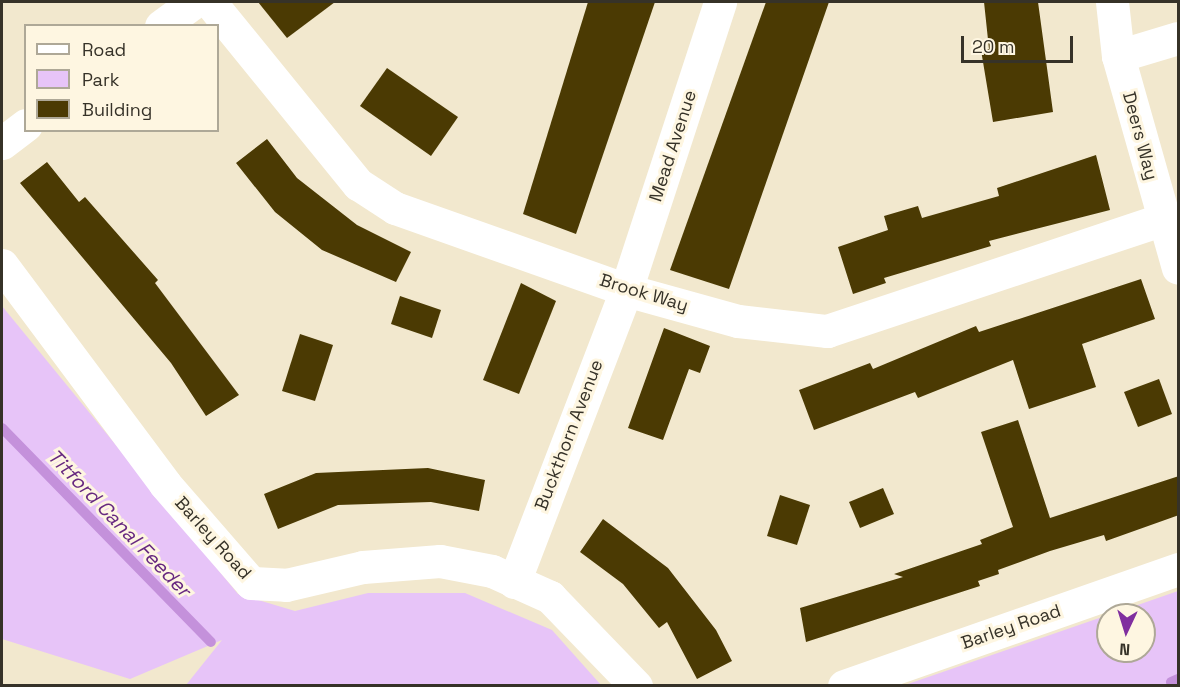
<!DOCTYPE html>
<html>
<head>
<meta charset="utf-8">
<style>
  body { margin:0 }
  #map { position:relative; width:1180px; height:687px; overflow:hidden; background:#f2e8ce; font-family:"Space Grotesk",sans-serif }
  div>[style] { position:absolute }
  .green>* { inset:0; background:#e7c4f8 }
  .stream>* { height:10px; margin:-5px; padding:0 5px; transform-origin:5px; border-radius:5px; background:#c491db }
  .building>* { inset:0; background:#4b3a03 }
  .minor>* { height:33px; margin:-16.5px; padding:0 16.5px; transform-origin:16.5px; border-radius:16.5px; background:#fff }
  span { translate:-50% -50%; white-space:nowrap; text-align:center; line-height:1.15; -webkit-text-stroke:6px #fef6e1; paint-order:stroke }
  .street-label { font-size:18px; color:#363228 }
  .water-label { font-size:20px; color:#672880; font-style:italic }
  .frame { position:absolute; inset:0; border:3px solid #363228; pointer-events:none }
  .legend { position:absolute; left:24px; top:24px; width:195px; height:108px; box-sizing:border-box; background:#fef6e1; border:2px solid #aea897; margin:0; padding:8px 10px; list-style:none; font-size:18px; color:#363228 }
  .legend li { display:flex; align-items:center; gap:12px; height:30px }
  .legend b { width:30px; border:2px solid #aea897 }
  .north { position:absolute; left:1096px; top:603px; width:60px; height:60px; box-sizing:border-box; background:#fef6e1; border:2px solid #aea897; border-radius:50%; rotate:184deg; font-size:16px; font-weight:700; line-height:24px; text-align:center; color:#363228 }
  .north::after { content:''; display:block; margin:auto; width:21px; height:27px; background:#802f9f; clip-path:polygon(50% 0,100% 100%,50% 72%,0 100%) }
  .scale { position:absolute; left:961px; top:36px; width:112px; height:27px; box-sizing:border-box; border:3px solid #363228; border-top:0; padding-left:8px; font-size:18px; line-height:21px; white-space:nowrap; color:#363228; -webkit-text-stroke:4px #fef6e1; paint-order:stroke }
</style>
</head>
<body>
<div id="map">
  <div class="green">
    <i style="clip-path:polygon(2px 306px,238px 594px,295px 611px,368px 593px,465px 593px,552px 630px,601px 685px,186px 685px,222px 640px,130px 679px,2px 639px)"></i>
    <i style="clip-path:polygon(1178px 591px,1178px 685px,905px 685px,1108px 615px,1108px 651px,1144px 651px,1144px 615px,1109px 615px)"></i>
  </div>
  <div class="stream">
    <i style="left:2px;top:428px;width:299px;rotate:45.7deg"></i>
    <i style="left:1171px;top:682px;width:8px;rotate:-23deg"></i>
  </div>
  <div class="building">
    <i style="clip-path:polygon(258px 2px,335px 2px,287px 38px)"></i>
    <i style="clip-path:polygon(588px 2px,655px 2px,576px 234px,523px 214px)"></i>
    <i style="clip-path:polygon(766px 2px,829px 2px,729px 289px,670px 270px)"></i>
    <i style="clip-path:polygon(984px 2px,1038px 2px,1053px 112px,993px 122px,981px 50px,989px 49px)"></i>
    <i style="clip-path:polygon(387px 68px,458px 117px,431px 156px,360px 106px)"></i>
    <i style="clip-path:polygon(267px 139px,297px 178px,357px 225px,411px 252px,396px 282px,322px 250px,275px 212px,236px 163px)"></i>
    <i style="clip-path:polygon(1096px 155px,1110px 210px,989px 241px,991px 246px,884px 278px,886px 283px,853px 294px,838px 247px,888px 230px,884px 216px,918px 206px,922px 218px,999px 196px,997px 188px)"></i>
    <i style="clip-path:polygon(47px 162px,79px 202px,85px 197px,158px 280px,155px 283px,239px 395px,206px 416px,171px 363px,20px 183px)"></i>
    <i style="clip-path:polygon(1141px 279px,1155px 319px,1082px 344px,1096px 387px,1029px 409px,1013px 360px,918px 398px,915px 392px,814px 430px,799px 390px,870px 363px,873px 369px,976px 326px,979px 332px)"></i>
    <i style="clip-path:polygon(521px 283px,556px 301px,519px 394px,483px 380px)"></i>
    <i style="clip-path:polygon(400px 296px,441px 310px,432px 338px,391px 324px)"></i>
    <i style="clip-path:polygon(664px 328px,710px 346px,700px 373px,689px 369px,663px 440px,628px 428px)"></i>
    <i style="clip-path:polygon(300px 334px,333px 345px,315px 401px,282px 391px)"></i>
    <i style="clip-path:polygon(1159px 379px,1172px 414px,1138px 427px,1124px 392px)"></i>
    <i style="clip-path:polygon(1018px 420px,1050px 518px,1179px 476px,1179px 515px,1106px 541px,1104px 535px,1050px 551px,998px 570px,999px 574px,978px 581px,980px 586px,806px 642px,800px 608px,903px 577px,894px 574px,982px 544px,980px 540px,1013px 527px,981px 432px)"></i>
    <i style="clip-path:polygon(428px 468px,485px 480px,479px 511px,431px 502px,338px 505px,278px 529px,264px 494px,316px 473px)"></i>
    <i style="clip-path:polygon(883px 488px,894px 514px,860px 528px,849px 502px)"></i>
    <i style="clip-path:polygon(780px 495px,810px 505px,797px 545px,767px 536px)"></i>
    <i style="clip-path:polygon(603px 519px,668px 568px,716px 630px,732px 661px,697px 679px,667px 622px,659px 628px,623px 584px,580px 552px)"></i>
  </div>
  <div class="minor">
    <i style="left:210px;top:2px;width:235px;rotate:50.9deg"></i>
    <i style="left:358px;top:184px;width:44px;rotate:33deg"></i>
    <i style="left:395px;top:208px;width:245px;rotate:19.5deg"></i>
    <i style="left:626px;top:290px;width:116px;rotate:15.5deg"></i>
    <i style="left:738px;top:321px;width:90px;rotate:6.4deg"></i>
    <i style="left:827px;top:331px;width:354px;rotate:-18.4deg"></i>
    <i style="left:1112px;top:2px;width:54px;rotate:83.7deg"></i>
    <i style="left:1118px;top:56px;width:220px;rotate:74.2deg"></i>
    <i style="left:161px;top:26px;width:41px;rotate:-36deg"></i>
    <i style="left:1118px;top:56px;width:63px;rotate:-16.7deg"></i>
    <i style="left:2px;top:143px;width:30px;rotate:-37deg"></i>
    <i style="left:2px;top:265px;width:273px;rotate:53.3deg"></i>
    <i style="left:165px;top:484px;width:131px;rotate:49deg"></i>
    <i style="left:251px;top:583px;width:35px;rotate:3deg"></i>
    <i style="left:286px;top:585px;width:79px;rotate:-13.2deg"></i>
    <i style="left:363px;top:567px;width:77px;rotate:-4.5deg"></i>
    <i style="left:440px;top:561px;width:53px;rotate:10.9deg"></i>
    <i style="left:492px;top:571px;width:64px;rotate:24.1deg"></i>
    <i style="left:550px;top:597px;width:124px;rotate:46deg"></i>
    <i style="left:514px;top:582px;width:313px;rotate:-69deg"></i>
    <i style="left:626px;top:290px;width:303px;rotate:-71.9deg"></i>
    <i style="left:844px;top:686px;width:354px;rotate:-19.3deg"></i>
  </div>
  <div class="street-label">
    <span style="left:1140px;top:136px;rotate:75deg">Deers Way</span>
    <span style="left:673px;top:146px;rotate:-72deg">Mead Avenue</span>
    <span style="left:644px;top:293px;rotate:17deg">Brook Way</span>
    <span style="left:569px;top:435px;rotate:-69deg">Buckthorn Avenue</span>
    <span style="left:213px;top:538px;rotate:48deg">Barley Road</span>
    <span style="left:1011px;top:627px;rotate:-19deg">Barley Road</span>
  </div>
  <div class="water-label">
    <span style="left:119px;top:523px;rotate:46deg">Titford Canal Feeder</span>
  </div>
  <div class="frame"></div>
  <ul class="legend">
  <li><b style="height:8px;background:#fff"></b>Road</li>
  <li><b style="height:16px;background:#e7c4f8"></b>Park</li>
  <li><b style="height:16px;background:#4b3a03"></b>Building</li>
  </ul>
  <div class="north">N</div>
  <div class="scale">20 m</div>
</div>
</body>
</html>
